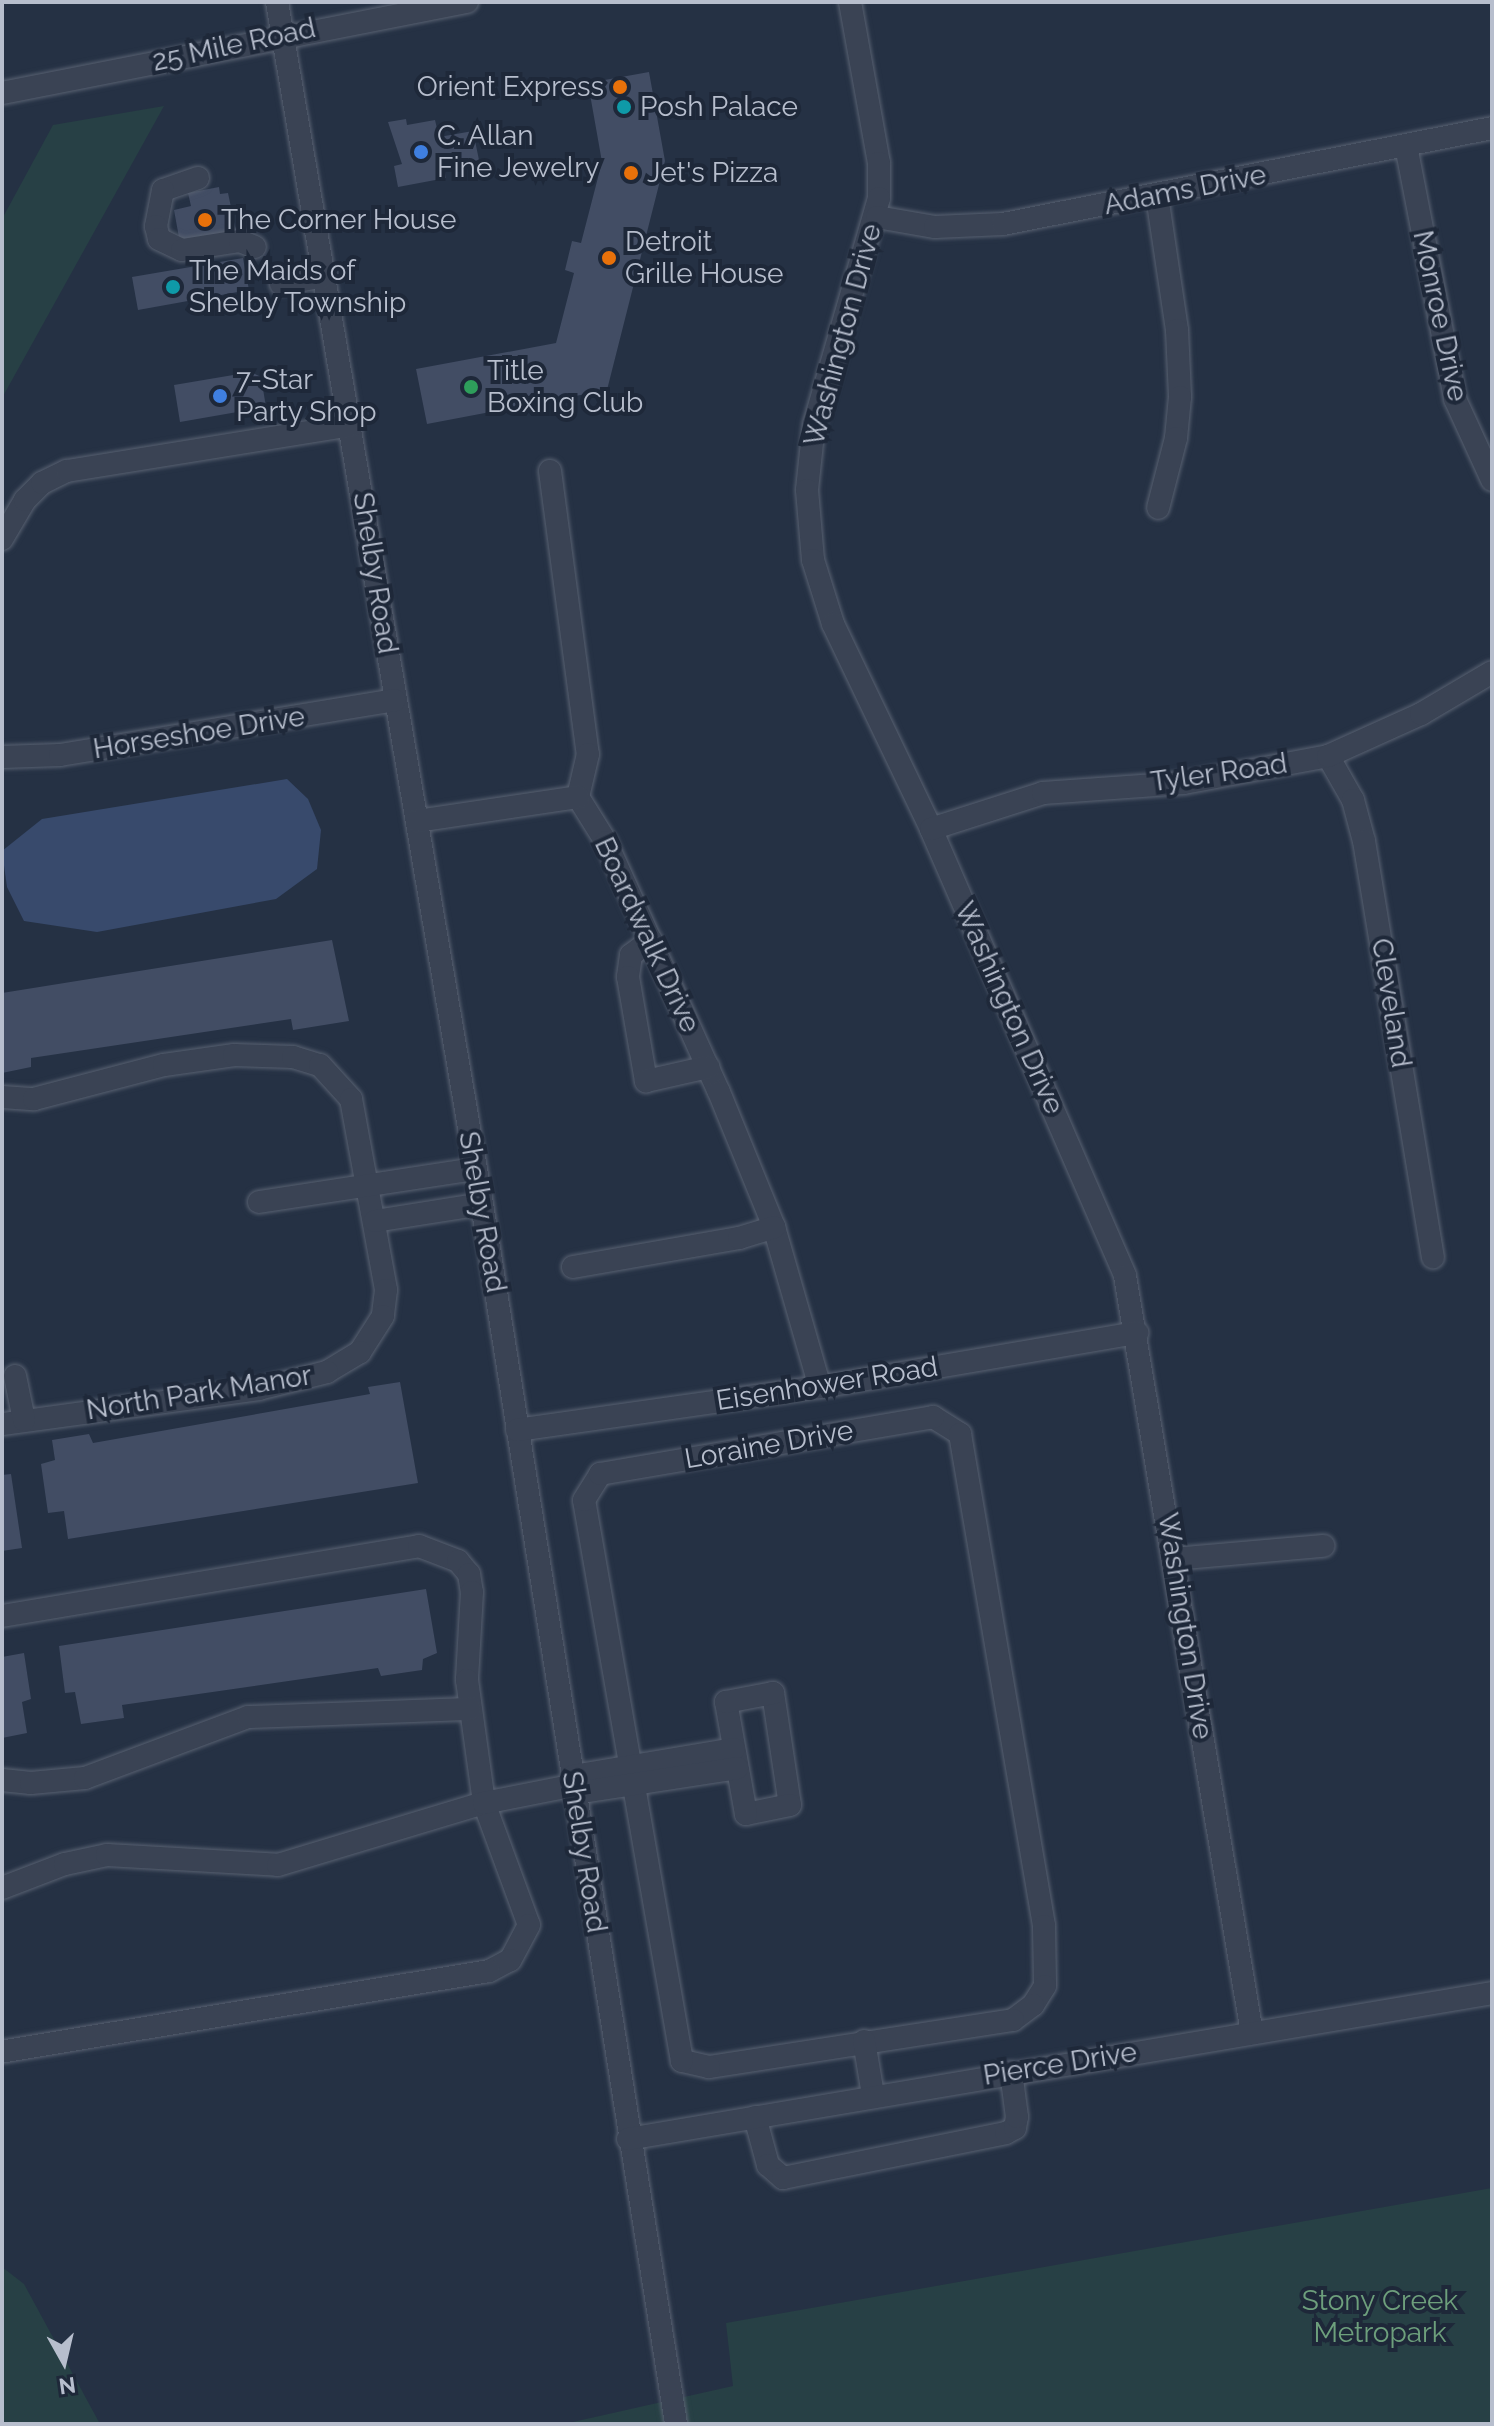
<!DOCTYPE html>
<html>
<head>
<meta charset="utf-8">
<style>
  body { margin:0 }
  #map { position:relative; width:1494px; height:2426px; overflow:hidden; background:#253144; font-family:Raleway,sans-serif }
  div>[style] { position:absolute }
  .green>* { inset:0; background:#274045 }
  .water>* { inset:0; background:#384a6c }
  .building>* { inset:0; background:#424d64 }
  .roads { filter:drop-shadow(0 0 2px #586171) drop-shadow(0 0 2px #586171) }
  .minor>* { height:22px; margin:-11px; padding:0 11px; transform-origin:11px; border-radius:11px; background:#3a4354 }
  .dots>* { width:22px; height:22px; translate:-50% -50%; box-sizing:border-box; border:4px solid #1e2839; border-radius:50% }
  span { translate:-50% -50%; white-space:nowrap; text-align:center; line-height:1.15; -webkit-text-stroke:8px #1e2839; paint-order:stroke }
  .street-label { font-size:28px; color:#b7becd }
  .poi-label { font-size:28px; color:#b7becd }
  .right { translate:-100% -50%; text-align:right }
  .left { translate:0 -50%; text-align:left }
  .park-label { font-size:28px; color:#6d9f7c }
  .frame { position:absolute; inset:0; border:4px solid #b7becd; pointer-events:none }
  .north { position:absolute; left:24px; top:2322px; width:80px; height:80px; -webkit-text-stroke:6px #1e2839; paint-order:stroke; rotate:172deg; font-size:22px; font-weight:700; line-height:32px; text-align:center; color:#b7becd }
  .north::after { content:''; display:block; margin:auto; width:28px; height:36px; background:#b7becd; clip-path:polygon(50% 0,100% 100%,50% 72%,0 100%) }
</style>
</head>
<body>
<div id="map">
  <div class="green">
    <i style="clip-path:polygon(164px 106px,2px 398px,2px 219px,53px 125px)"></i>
    <i style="clip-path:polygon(1492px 2188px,1492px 2424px,564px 2424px,733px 2386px,726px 2323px)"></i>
    <i style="clip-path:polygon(2px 2267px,24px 2284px,100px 2424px,2px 2424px)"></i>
  </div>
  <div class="water">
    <i style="clip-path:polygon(287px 779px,308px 799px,321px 830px,317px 869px,276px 899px,97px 932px,24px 921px,7px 887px,2px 851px,42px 819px)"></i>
  </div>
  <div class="building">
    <i style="clip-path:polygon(649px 72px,665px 161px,607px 390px,427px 424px,416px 369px,556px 343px,574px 273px,565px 270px,572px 241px,581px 243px,602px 162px,588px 83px)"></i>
    <i style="clip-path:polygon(406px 119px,407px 125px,435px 120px,439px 137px,473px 131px,479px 160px,444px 166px,446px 178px,398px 187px,394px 166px,402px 164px,388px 122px)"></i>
    <i style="clip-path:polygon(219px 187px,220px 194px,228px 193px,236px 231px,180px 243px,174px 210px,191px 206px,188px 193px)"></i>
    <i style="clip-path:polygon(243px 258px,249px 290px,138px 310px,132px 277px)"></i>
    <i style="clip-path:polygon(251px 372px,261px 377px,266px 407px,180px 422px,174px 385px)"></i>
    <i style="clip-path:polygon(332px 940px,349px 1021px,293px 1030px,291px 1019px,31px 1058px,31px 1067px,2px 1073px,2px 993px)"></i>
    <i style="clip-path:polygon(400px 1382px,418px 1483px,68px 1539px,64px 1511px,48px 1513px,41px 1464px,55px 1460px,52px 1440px,89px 1434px,93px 1443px,370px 1394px,368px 1387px)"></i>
    <i style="clip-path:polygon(11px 1474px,22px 1548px,2px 1551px,2px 1475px)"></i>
    <i style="clip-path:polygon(426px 1589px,437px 1653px,423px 1659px,422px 1670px,381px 1676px,378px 1668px,122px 1705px,124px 1718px,81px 1724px,75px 1692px,65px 1693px,59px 1646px)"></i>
    <i style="clip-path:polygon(24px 1653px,31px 1699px,22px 1702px,27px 1733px,2px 1738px,2px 1657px)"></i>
  </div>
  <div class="roads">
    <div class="minor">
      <i style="left:277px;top:2px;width:1219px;rotate:80.32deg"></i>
      <i style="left:482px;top:1204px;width:1235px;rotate:80.96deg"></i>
      <i style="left:850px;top:2px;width:164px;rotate:79.8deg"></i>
      <i style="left:879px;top:163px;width:35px;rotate:90deg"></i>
      <i style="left:879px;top:198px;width:235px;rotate:106deg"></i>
      <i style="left:814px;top:424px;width:66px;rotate:96.1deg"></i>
      <i style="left:807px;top:490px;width:70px;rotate:85.1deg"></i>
      <i style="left:813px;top:560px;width:67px;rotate:72.6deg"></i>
      <i style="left:833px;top:624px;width:227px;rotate:64.4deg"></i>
      <i style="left:931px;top:829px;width:487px;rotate:66.5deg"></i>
      <i style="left:1125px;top:1276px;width:768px;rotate:80.48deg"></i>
      <i style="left:2px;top:93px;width:474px;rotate:-11.1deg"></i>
      <i style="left:1406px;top:146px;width:258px;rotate:79deg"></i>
      <i style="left:1455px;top:399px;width:89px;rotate:65.4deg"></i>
      <i style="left:198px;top:178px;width:37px;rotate:161deg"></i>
      <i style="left:163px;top:190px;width:37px;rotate:101deg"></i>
      <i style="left:156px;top:226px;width:13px;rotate:77deg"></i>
      <i style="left:159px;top:239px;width:25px;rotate:26deg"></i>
      <i style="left:182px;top:250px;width:59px;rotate:-8.8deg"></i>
      <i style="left:240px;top:241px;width:16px;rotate:22deg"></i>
      <i style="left:1157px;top:196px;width:135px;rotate:81.5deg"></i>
      <i style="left:1177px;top:330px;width:67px;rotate:87.4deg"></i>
      <i style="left:1180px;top:397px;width:41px;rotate:95.6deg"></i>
      <i style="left:1176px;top:438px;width:72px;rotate:104.4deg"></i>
      <i style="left:877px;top:217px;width:59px;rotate:9.8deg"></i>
      <i style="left:935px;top:227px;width:68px;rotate:-2.5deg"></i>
      <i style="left:1003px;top:224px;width:498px;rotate:-11.1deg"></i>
      <i style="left:281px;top:284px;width:45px;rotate:-10.3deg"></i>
      <i style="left:550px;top:471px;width:286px;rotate:82.4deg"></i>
      <i style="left:588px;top:754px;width:44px;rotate:103.1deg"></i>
      <i style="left:578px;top:797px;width:53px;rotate:58.1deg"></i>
      <i style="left:606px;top:842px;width:274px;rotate:65.7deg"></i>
      <i style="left:719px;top:1092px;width:146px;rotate:67.8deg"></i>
      <i style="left:774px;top:1227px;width:166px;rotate:74deg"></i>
      <i style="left:2px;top:539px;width:45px;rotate:-59.5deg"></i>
      <i style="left:25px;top:500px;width:24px;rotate:-45deg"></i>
      <i style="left:42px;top:483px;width:28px;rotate:-26deg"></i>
      <i style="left:67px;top:471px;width:289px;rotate:-9.2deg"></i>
      <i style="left:1328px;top:756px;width:51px;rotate:60.4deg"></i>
      <i style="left:1353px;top:800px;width:42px;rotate:75deg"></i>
      <i style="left:1364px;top:841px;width:422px;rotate:80.6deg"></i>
      <i style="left:2px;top:757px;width:58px;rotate:-2deg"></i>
      <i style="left:60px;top:755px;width:339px;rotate:-9.3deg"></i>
      <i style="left:417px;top:821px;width:163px;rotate:-8.5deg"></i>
      <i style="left:931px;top:829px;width:118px;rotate:-17.8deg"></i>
      <i style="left:1043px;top:793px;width:141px;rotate:-4.1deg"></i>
      <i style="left:1184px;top:783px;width:147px;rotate:-10.6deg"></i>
      <i style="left:1328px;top:756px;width:102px;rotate:-24.3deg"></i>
      <i style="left:1421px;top:714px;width:82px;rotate:-30.6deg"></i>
      <i style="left:651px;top:940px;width:25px;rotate:143deg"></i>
      <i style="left:631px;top:955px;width:22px;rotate:98deg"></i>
      <i style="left:628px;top:977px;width:106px;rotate:80.2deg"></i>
      <i style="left:646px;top:1081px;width:64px;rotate:-12.7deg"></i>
      <i style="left:2px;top:1097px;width:32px;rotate:4deg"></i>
      <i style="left:34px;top:1099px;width:134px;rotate:-14.7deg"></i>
      <i style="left:164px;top:1065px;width:71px;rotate:-8.1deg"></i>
      <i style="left:234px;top:1055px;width:59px;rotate:1.9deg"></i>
      <i style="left:293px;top:1057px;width:28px;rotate:17deg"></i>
      <i style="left:320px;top:1065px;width:46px;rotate:47.6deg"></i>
      <i style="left:351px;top:1099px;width:194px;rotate:79.6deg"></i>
      <i style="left:386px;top:1290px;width:26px;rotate:97deg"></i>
      <i style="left:383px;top:1316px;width:43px;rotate:122.6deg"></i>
      <i style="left:360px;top:1352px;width:39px;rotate:149deg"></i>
      <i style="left:327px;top:1372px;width:70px;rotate:166deg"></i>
      <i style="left:259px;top:1389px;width:259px;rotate:172.2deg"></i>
      <i style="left:259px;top:1202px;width:219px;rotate:-8.7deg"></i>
      <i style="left:375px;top:1221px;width:108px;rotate:-9deg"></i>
      <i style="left:573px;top:1267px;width:169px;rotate:-9.9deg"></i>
      <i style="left:739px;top:1238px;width:37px;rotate:-17deg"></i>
      <i style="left:15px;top:1376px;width:45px;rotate:78.4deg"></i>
      <i style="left:933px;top:1417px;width:32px;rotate:32deg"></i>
      <i style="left:960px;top:1434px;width:499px;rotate:80.3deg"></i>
      <i style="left:1044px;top:1926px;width:60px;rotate:89deg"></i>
      <i style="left:1045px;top:1986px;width:22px;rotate:122deg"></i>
      <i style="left:1033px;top:2005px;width:25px;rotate:143deg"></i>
      <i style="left:1013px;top:2020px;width:308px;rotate:171.2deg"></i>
      <i style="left:709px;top:2067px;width:28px;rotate:-167deg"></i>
      <i style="left:682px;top:2061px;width:569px;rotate:-99.91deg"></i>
      <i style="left:584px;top:1500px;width:31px;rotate:-58deg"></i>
      <i style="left:600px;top:1474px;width:338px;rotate:-9.7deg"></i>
      <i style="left:517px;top:1430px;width:306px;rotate:-8.1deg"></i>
      <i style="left:820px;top:1387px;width:322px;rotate:-9.7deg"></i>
      <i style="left:1173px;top:1559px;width:151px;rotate:-5deg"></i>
      <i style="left:2px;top:1616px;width:423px;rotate:-9.5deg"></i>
      <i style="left:419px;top:1546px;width:42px;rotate:21deg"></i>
      <i style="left:458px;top:1561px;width:17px;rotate:50deg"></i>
      <i style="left:469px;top:1574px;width:18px;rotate:81deg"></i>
      <i style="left:472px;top:1592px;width:88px;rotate:93.3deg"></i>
      <i style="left:467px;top:1680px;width:124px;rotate:82.1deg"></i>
      <i style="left:484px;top:1803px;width:130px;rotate:69.8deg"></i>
      <i style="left:529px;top:1925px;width:40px;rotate:118deg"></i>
      <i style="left:510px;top:1960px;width:24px;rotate:152deg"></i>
      <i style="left:489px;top:1971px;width:494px;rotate:170.6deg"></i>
      <i style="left:773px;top:1693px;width:113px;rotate:81.4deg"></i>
      <i style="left:790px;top:1805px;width:45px;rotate:168.4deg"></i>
      <i style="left:746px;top:1814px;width:114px;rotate:-100.1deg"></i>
      <i style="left:726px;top:1702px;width:48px;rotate:-10.8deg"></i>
      <i style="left:573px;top:1776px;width:163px;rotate:-9.5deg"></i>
      <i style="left:2px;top:1780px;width:29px;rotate:6deg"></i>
      <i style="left:31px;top:1783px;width:54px;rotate:-5.3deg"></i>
      <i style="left:85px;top:1778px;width:174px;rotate:-20.5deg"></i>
      <i style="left:248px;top:1717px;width:222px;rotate:-2.1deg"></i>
      <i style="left:576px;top:1793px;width:163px;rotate:-8.8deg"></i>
      <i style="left:2px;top:1888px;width:67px;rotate:-20.9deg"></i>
      <i style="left:65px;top:1864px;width:43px;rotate:-12.1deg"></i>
      <i style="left:107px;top:1855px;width:171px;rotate:3.3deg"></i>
      <i style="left:278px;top:1865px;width:215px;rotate:-16.8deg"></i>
      <i style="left:484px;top:1803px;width:93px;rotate:-11.2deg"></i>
      <i style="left:864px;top:2041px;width:55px;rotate:80.5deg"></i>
      <i style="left:755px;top:2117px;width:50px;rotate:74.8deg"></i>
      <i style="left:768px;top:2165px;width:20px;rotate:41deg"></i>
      <i style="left:783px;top:2178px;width:227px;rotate:-11.4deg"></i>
      <i style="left:1006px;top:2133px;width:10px;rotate:-29deg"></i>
      <i style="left:1015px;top:2128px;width:11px;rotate:-80deg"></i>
      <i style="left:1017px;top:2117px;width:45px;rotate:-97.6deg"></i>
      <i style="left:628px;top:2139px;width:876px;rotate:-9.59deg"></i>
    </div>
  </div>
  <div class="dots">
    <i style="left:620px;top:87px;background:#e8710a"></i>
    <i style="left:624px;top:107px;background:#0f9aa8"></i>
    <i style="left:421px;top:152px;background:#3f7fe0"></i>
    <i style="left:631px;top:173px;background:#e8710a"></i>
    <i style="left:205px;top:220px;background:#e8710a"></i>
    <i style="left:609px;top:258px;background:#e8710a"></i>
    <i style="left:173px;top:287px;background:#0f9aa8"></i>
    <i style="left:471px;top:387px;background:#2e9e5b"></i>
    <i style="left:220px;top:396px;background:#3f7fe0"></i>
  </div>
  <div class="street-label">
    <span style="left:234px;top:45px;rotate:-12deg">25 Mile Road</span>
    <span style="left:1185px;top:190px;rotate:-11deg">Adams Drive</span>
    <span style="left:1440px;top:316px;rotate:78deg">Monroe Drive</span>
    <span style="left:843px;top:335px;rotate:-75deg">Washington Drive</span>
    <span style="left:375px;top:573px;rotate:81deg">Shelby Road</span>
    <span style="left:199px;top:733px;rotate:-9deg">Horseshoe Drive</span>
    <span style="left:1219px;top:773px;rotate:-8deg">Tyler Road</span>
    <span style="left:647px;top:935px;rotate:65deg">Boardwalk Drive</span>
    <span style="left:1391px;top:1003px;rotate:81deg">Cleveland</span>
    <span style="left:1009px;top:1008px;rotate:66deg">Washington Drive</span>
    <span style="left:482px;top:1212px;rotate:80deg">Shelby Road</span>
    <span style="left:827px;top:1384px;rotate:-9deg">Eisenhower Road</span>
    <span style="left:199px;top:1393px;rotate:-9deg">North Park Manor</span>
    <span style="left:769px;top:1445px;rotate:-10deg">Loraine Drive</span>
    <span style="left:1185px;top:1626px;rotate:81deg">Washington Drive</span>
    <span style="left:584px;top:1852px;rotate:81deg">Shelby Road</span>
    <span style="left:1060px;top:2064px;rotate:-9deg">Pierce Drive</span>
  </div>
  <div class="poi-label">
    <span class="right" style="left:604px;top:87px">Orient Express</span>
    <span class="left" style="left:640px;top:107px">Posh Palace</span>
    <span class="left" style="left:437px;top:152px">C. Allan<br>Fine Jewelry</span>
    <span class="left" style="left:647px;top:173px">Jet's Pizza</span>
    <span class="left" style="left:221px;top:220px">The Corner House</span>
    <span class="left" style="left:625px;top:258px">Detroit<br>Grille House</span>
    <span class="left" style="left:189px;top:287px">The Maids of<br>Shelby Township</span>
    <span class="left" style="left:487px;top:387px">Title<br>Boxing Club</span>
    <span class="left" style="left:236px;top:396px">7-Star<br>Party Shop</span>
  </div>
  <div class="park-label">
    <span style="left:1380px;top:2317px">Stony Creek<br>Metropark</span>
  </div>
  <div class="frame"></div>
  <div class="north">N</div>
</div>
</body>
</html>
